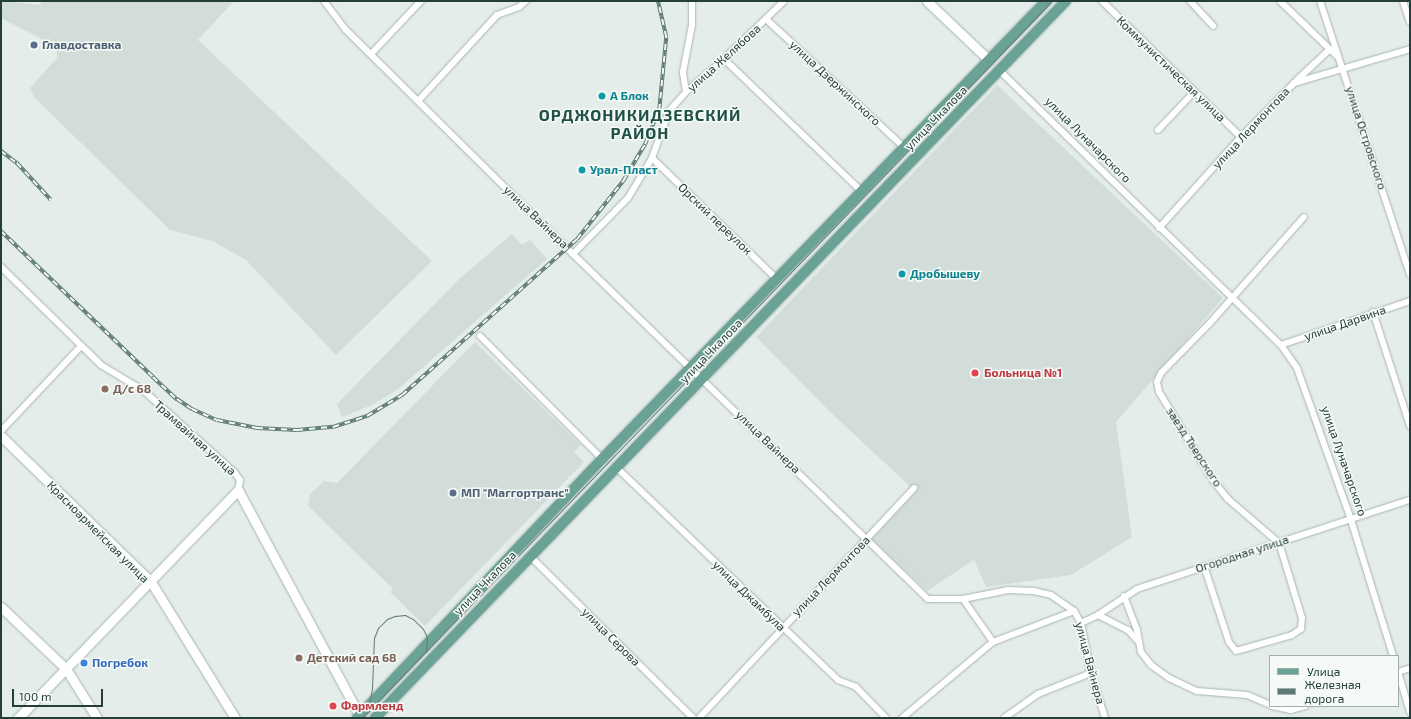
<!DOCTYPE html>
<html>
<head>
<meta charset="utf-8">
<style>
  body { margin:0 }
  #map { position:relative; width:1411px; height:719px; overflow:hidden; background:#e4edea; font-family:"Exo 2",sans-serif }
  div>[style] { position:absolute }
  .built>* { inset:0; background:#d2ddd9 }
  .roads { filter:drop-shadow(0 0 1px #a7b5b1) drop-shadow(0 0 1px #a7b5b1) }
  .street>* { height:6px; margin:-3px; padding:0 3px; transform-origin:3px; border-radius:3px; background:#fff }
  .secondary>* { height:9px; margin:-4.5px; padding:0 4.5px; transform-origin:4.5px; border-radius:4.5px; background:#fff }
  .primary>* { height:10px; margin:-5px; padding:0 5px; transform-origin:5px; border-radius:5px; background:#6aa295 }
  .tram>* { height:1px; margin:-0.5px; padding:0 0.5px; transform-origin:0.5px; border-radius:0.5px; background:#5f7a74 }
  .rail>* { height:3.5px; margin-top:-1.75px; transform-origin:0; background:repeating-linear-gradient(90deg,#f5faf7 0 6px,#5f7a74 0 12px); box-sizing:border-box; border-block:1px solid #5f7a74 }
  .dots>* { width:11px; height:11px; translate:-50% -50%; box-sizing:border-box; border:2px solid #f5faf7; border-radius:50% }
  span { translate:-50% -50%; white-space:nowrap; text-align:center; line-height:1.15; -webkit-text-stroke:3px #f5faf7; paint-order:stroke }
  .service-label { font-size:12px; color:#4e5e75; font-weight:700 }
  .left { translate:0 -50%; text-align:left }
  .street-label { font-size:12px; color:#243f39 }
  .culture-label { font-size:12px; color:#0d838f; font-weight:700 }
  .health-label { font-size:12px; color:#be3a42; font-weight:700 }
  .education-label { font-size:12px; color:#785e54; font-weight:700 }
  .shop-label { font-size:12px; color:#366cbe; font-weight:700 }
  .district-label { font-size:16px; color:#205147; font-weight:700; letter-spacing:1px }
  .frame { position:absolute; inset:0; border:2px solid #243f39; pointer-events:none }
  .legend { position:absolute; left:1269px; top:655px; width:130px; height:52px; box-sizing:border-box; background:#f5faf7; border:1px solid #a1afab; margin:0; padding:5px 7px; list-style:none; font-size:12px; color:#243f39 }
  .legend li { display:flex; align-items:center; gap:8px; height:20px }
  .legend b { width:20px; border:1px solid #a1afab }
  .scale { position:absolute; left:12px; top:689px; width:91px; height:18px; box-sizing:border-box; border:2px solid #243f39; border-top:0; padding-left:5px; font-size:12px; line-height:14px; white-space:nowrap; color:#243f39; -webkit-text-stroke:3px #f5faf7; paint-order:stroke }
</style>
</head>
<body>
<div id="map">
  <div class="built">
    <i style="clip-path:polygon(5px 1px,40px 5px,42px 1px,234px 1px,198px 40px,432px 261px,336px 355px,246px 260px,212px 241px,170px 230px,34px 97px,30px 88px,57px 58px,57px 51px,40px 38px,1px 18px,1px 4px)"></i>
    <i style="clip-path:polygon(997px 85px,1223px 298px,1116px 422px,1132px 537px,1071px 575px,986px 587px,974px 560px,927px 591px,872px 539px,916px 492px,828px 410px,756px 337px)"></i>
    <i style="clip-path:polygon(512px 234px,522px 245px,530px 240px,547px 259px,397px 390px,372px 405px,342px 417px,337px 404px,460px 278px)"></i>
    <i style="clip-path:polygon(475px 342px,581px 445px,574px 452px,584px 462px,425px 626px,390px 592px,393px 589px,308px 506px,310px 494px,324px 481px,337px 483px)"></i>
  </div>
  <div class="roads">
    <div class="street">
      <i style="left:324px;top:1px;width:36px;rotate:53deg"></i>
      <i style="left:346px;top:30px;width:273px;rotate:44.7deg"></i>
      <i style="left:540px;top:222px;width:541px;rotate:44.18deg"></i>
      <i style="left:928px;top:599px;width:35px"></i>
      <i style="left:963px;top:599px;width:46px;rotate:-11.3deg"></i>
      <i style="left:1008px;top:590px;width:26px;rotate:2deg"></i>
      <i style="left:1034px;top:591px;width:17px;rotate:13deg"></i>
      <i style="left:1051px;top:595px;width:28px;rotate:35deg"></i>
      <i style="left:1074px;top:611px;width:14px;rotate:60deg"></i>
      <i style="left:1081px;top:623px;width:51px;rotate:78.7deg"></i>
      <i style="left:1091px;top:673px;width:47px;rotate:72.7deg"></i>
      <i style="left:1102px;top:1px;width:194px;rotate:44.4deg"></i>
      <i style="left:1190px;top:1px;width:34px;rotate:47deg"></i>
      <i style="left:1280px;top:1px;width:79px;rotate:44deg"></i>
      <i style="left:1320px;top:1px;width:288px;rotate:71.8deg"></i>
      <i style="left:1403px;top:1px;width:22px;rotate:72deg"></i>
      <i style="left:766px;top:19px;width:190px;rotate:42.9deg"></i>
      <i style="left:371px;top:54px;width:73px;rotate:-46.7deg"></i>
      <i style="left:724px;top:59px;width:192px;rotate:43.9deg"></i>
      <i style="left:1000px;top:71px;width:392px;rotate:44.3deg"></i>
      <i style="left:1281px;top:345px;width:28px;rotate:55deg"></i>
      <i style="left:1297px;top:368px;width:161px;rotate:70.4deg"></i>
      <i style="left:1351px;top:520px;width:142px;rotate:72.8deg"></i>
      <i style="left:1297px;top:80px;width:45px;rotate:-43.2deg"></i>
      <i style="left:686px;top:92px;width:20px;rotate:-99deg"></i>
      <i style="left:683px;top:72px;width:48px;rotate:-79.2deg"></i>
      <i style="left:692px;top:25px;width:24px;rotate:-90deg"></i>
      <i style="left:418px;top:101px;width:117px;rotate:-47.4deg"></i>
      <i style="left:497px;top:15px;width:23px;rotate:-20deg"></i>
      <i style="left:519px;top:7px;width:9px;rotate:-41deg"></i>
      <i style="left:1158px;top:130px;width:52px;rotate:-46.5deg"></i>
      <i style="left:652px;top:158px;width:175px;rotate:44.1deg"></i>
      <i style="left:1159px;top:228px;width:122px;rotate:-48deg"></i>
      <i style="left:1241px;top:137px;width:76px;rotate:-45.5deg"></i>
      <i style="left:1294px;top:83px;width:121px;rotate:-16.3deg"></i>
      <i style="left:573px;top:254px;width:78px;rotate:-45.5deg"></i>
      <i style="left:628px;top:198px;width:47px;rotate:-59deg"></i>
      <i style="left:652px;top:158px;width:50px;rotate:-70.1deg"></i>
      <i style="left:669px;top:111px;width:25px;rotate:-48deg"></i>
      <i style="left:686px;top:92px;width:50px;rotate:-41deg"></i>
      <i style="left:724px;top:59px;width:83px;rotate:-44deg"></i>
      <i style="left:1px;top:267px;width:140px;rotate:44.4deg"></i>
      <i style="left:101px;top:365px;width:50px;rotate:31.2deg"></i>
      <i style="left:144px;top:391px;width:121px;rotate:42deg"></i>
      <i style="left:234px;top:472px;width:10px;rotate:53deg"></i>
      <i style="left:240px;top:480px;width:10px;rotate:101deg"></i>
      <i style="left:1373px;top:312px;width:120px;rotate:72deg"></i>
      <i style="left:480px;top:336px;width:173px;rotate:45.2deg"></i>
      <i style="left:1281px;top:345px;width:136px;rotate:-18.8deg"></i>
      <i style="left:1px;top:431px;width:117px;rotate:-46.7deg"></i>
      <i style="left:616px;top:467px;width:308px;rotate:43.8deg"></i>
      <i style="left:838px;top:680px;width:19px;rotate:21deg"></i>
      <i style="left:856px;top:687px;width:43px;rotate:45.9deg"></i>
      <i style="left:530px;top:556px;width:230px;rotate:44.8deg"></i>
      <i style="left:1204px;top:566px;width:80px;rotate:71.8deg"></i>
      <i style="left:1229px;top:642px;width:11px;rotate:52deg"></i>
      <i style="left:1236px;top:651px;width:58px;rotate:-15.9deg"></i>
      <i style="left:1292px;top:635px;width:11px;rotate:-34deg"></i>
      <i style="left:1301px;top:629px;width:11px;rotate:-85deg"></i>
      <i style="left:1302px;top:618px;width:78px;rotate:-107deg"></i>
      <i style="left:1279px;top:543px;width:67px;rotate:-139.2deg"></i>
      <i style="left:1228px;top:499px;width:22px;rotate:-129deg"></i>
      <i style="left:1214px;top:482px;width:105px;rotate:-121.4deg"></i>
      <i style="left:1159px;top:392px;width:10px;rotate:-101deg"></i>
      <i style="left:1157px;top:382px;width:10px;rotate:-66deg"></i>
      <i style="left:1161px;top:373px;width:69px;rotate:-45.6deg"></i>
      <i style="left:1209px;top:324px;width:143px;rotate:-48.4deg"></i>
      <i style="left:1124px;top:596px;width:36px;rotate:69deg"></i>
      <i style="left:1137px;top:630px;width:22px;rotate:80deg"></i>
      <i style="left:1141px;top:652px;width:16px;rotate:52deg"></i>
      <i style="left:1151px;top:665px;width:22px;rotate:36deg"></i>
      <i style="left:1169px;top:678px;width:31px;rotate:25deg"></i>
      <i style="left:1197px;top:691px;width:50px;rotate:4.6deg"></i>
      <i style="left:1247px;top:695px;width:25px;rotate:23deg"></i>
      <i style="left:963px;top:599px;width:52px;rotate:55.1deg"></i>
      <i style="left:1098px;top:615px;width:34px;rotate:27deg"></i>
      <i style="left:1128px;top:630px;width:15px;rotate:48deg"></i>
      <i style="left:1081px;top:623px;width:19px;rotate:-25deg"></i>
      <i style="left:1098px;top:615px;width:47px;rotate:-33.7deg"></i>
      <i style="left:1137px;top:589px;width:287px;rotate:-18.1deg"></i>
      <i style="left:1398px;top:672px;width:42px;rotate:73.3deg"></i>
      <i style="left:1398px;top:672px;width:13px;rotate:-18deg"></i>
      <i style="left:1272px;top:706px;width:19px;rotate:12deg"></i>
      <i style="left:1291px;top:710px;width:15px;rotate:-16deg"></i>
      <i style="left:699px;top:718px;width:315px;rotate:-46.9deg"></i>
      <i style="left:902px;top:718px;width:119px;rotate:-39.9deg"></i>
      <i style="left:993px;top:642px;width:87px;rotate:-20.9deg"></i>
      <i style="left:1004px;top:718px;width:42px;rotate:-35.2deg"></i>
      <i style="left:1038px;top:694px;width:57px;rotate:-21.6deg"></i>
    </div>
    <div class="secondary">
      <i style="left:927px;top:1px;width:86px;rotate:43.6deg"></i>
      <i style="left:1px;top:436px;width:209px;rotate:44.2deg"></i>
      <i style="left:151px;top:582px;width:160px;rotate:58.3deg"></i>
      <i style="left:1px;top:607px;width:90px;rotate:43.6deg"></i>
      <i style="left:66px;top:669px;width:58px;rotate:57.7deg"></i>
      <i style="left:18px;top:718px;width:317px;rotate:-46deg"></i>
      <i style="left:238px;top:490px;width:259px;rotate:61.7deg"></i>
    </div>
    <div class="primary">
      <i style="left:357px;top:718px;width:357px;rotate:-46.6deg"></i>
      <i style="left:602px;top:459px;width:638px;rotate:-45.89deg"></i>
      <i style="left:375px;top:718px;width:996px;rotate:-46.06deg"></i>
    </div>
  </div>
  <div class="tram">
    <i style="left:368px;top:711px;width:22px;rotate:-80deg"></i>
    <i style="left:372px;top:689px;width:51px;rotate:-87.8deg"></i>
    <i style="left:374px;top:638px;width:11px;rotate:-68deg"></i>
    <i style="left:378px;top:628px;width:13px;rotate:-45deg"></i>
    <i style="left:387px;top:619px;width:9px;rotate:-21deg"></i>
    <i style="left:395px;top:616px;width:10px;rotate:-6deg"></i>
    <i style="left:405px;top:615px;width:9px;rotate:27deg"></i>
    <i style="left:413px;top:619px;width:14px;rotate:45deg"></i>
    <i style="left:423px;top:629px;width:9px;rotate:63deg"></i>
    <i style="left:427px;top:637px;width:15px;rotate:94deg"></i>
    <i style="left:362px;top:718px;width:995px;rotate:-46.1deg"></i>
  </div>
  <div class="rail">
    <i style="left:1px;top:151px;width:20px;rotate:37deg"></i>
    <i style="left:17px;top:163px;width:50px;rotate:47.4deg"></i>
    <i style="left:1px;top:231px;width:211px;rotate:43.8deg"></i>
    <i style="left:153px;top:377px;width:33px;rotate:43deg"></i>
    <i style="left:177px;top:399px;width:18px;rotate:34deg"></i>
    <i style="left:192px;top:409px;width:27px;rotate:24deg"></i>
    <i style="left:217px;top:420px;width:41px;rotate:11.3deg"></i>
    <i style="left:257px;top:428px;width:40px;rotate:2.9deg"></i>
    <i style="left:297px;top:430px;width:36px;rotate:-5deg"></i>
    <i style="left:333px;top:427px;width:36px;rotate:-18deg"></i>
    <i style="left:367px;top:416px;width:41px;rotate:-31deg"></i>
    <i style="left:402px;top:395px;width:234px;rotate:-41.7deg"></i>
    <i style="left:577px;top:239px;width:74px;rotate:-51.6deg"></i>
    <i style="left:623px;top:181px;width:43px;rotate:-59.3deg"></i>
    <i style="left:645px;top:144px;width:37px;rotate:-68deg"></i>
    <i style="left:659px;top:110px;width:73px;rotate:-84.5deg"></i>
    <i style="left:666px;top:37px;width:37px;rotate:-103deg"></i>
  </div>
  <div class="dots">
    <i style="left:34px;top:45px;background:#5c6f8a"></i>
    <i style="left:602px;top:96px;background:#0f9aa8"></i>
    <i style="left:582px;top:170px;background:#0f9aa8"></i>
    <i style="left:902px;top:274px;background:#0f9aa8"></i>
    <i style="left:975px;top:373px;background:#e0444e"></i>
    <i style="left:105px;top:389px;background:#8d6e63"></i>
    <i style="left:453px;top:493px;background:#5c6f8a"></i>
    <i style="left:299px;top:658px;background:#8d6e63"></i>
    <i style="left:84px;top:663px;background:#3f7fe0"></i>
    <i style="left:333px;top:706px;background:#e0444e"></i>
  </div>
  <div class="service-label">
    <span class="left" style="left:42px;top:45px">Главдоставка</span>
    <span class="left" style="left:461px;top:493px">МП "Маггортранс"</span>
  </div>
  <div class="street-label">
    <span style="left:724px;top:58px;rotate:-42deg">улица Желябова</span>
    <span style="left:1171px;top:69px;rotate:44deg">Коммунистическая улица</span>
    <span style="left:835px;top:83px;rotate:43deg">улица Дзержинского</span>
    <span style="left:936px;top:118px;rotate:-46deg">улица Чкалова</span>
    <span style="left:1251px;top:128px;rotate:-47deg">улица Лермонтова</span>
    <span style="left:1366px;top:138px;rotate:72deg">улица Островского</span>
    <span style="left:1088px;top:140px;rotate:45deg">улица Луначарского</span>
    <span style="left:536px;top:217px;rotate:44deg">улица Вайнера</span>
    <span style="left:715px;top:219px;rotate:44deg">Орский переулок</span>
    <span style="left:1345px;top:323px;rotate:-19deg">улица Дарвина</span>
    <span style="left:711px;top:351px;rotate:-46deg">улица Чкалова</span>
    <span style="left:195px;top:438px;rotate:42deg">Трамвайная улица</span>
    <span style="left:768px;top:442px;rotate:44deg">улица Вайнера</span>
    <span style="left:1194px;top:447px;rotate:57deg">заезд Тверского</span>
    <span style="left:1344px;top:461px;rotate:71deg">улица Луначарского</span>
    <span style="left:98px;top:532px;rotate:45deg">Красноармейская улица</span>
    <span style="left:1242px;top:554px;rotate:-18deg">Огородная улица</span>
    <span style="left:831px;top:576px;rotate:-46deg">улица Лермонтова</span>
    <span style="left:485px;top:583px;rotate:-46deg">улица Чкалова</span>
    <span style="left:749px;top:596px;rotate:44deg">улица Джамбула</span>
    <span style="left:611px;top:637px;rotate:45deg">улица Серова</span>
    <span style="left:1090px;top:663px;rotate:75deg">улица Вайнера</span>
  </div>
  <div class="culture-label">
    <span class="left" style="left:610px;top:96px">А Блок</span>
    <span class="left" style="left:590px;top:170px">Урал-Пласт</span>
    <span class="left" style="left:910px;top:274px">Дробышеву</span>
  </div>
  <div class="health-label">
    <span class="left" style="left:984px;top:373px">Больница №1</span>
    <span class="left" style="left:341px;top:706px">Фармленд</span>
  </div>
  <div class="education-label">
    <span class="left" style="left:113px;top:389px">Д/с 68</span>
    <span class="left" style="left:307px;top:658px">Детский сад 68</span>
  </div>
  <div class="shop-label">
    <span class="left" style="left:92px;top:663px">Погребок</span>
  </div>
  <div class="district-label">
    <span style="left:640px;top:124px">ОРДЖОНИКИДЗЕВСКИЙ<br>РАЙОН</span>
  </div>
  <div class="frame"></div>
  <ul class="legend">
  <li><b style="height:5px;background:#6aa295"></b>Улица</li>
  <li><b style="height:5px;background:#5f7a74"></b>Железная дорога</li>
  </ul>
  <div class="scale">100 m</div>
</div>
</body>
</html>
